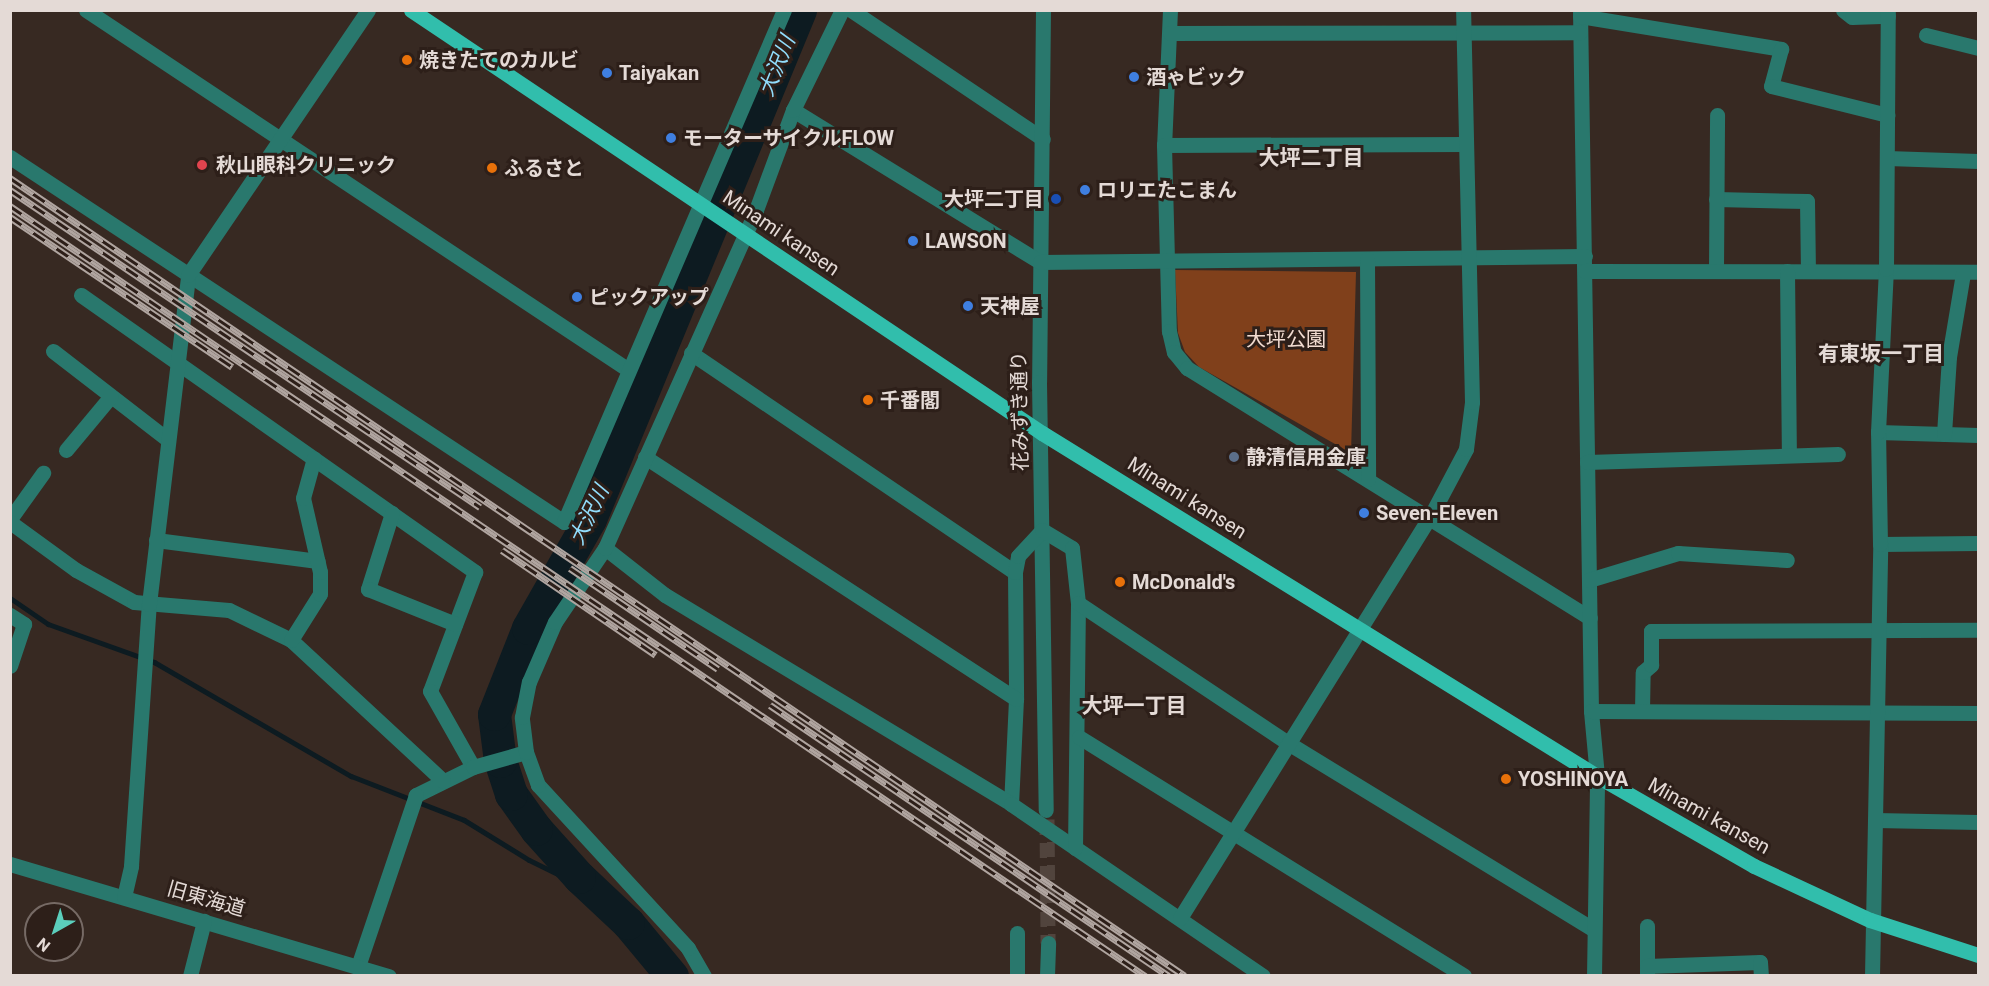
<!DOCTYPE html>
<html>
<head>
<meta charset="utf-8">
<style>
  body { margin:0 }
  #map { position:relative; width:1989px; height:986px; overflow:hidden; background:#372922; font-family:Roboto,"Noto Sans JP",sans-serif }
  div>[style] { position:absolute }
  .green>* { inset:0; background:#80401b }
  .stream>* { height:5px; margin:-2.5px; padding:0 2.5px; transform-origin:2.5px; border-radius:2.5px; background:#0d1b21 }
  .river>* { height:33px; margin:-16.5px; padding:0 16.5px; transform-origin:16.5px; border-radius:16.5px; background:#0d1b21 }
  .minor-tunnel>* { height:15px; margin-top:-7.5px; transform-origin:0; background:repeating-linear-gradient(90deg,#51443d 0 15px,transparent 0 23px) }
  .minor>* { height:15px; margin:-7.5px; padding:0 7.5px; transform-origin:7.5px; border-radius:7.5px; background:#29786d }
  .major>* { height:15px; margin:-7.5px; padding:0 7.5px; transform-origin:7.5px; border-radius:7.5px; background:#31beac }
  .rail>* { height:7px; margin-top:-3.5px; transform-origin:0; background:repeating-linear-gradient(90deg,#2d1f19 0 14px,#b0a5a0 0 28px); box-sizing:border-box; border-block:2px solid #b0a5a0 }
  .dots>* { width:16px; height:16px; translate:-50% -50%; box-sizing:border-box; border:3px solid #2d1f19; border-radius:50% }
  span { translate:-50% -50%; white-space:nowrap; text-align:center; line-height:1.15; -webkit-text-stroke:6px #2d1f19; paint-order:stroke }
  .poi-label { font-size:20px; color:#e4dad6; font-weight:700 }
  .left { translate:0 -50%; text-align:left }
  .right { translate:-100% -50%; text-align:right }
  .street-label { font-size:20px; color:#e4dad6 }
  .park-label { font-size:20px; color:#f2dcd1 }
  .water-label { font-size:21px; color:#91ddfc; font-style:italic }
  .neighbourhood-label { font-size:21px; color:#e4dad6; font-weight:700 }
  .frame { position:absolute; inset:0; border:12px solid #e4dad6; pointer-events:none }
  .north { position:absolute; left:24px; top:902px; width:60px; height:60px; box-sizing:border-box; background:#2d1f19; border:2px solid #766a65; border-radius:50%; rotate:219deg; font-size:16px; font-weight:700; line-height:24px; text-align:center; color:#e4dad6 }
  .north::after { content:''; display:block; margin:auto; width:21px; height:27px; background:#5bcebc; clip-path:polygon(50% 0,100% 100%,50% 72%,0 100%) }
</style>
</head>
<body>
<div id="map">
  <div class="green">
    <i style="clip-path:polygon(1175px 270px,1356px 272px,1351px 453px,1199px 367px,1185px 352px,1178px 333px)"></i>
  </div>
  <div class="stream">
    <i style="left:10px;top:598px;width:46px;rotate:34.4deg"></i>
    <i style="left:48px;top:624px;width:113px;rotate:19.7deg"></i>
    <i style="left:154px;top:662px;width:228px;rotate:30.1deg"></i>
    <i style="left:351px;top:776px;width:121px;rotate:21.3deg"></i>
    <i style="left:464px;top:820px;width:76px;rotate:31.6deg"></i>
    <i style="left:529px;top:860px;width:75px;rotate:26.2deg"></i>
  </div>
  <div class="river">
    <i style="left:672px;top:976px;width:69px;rotate:-129.7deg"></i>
    <i style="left:628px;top:923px;width:67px;rotate:-136.8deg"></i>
    <i style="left:579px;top:877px;width:64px;rotate:-131.9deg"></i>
    <i style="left:536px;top:829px;width:43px;rotate:-125.5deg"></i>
    <i style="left:511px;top:794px;width:35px;rotate:-108deg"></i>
    <i style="left:500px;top:761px;width:47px;rotate:-97.3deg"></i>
    <i style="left:494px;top:714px;width:92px;rotate:-68.4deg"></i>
    <i style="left:528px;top:628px;width:125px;rotate:-60.4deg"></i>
    <i style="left:590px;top:519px;width:551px;rotate:-67.58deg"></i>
  </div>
  <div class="minor-tunnel">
    <i style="left:1047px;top:819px;width:124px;rotate:89.5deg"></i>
  </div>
  <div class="minor">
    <i style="left:86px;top:10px;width:649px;rotate:33.57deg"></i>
    <i style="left:851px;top:10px;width:231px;rotate:33.9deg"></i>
    <i style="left:1043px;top:10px;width:372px;rotate:90.6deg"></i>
    <i style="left:1039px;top:382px;width:428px;rotate:89.1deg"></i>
    <i style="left:1170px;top:10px;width:135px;rotate:92.5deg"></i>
    <i style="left:1164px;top:145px;width:186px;rotate:88.5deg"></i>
    <i style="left:1169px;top:331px;width:22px;rotate:77deg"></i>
    <i style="left:1174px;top:352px;width:21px;rotate:51deg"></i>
    <i style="left:1187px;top:368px;width:474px;rotate:31.8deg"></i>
    <i style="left:1580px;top:10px;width:701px;rotate:89.1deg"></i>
    <i style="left:1843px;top:10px;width:11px;rotate:38deg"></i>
    <i style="left:1852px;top:17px;width:36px;rotate:-2deg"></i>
    <i style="left:1580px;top:16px;width:204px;rotate:9.3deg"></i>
    <i style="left:1781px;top:49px;width:38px;rotate:105deg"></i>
    <i style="left:1771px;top:86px;width:120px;rotate:14deg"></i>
    <i style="left:1170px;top:33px;width:410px;rotate:-0.1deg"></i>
    <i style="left:1926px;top:35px;width:54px;rotate:14deg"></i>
    <i style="left:793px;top:110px;width:290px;rotate:31.6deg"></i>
    <i style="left:1040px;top:262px;width:545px;rotate:-0.63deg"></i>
    <i style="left:1164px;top:145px;width:302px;rotate:-0.2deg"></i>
    <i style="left:10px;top:157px;width:663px;rotate:33.38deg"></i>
    <i style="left:564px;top:522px;width:557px;rotate:-66.75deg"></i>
    <i style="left:1887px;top:158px;width:91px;rotate:1.9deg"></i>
    <i style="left:1716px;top:199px;width:91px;rotate:1.3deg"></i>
    <i style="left:1807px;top:201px;width:69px;rotate:89.2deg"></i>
    <i style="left:1367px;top:259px;width:220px;rotate:89.7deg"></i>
    <i style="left:1716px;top:269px;width:154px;rotate:-89.6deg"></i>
    <i style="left:1585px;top:271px;width:393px;rotate:0.1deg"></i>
    <i style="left:1787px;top:271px;width:182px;rotate:89.4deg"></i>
    <i style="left:81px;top:295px;width:482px;rotate:35.1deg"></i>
    <i style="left:475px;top:572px;width:127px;rotate:110.7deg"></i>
    <i style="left:430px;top:691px;width:87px;rotate:60.5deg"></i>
    <i style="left:473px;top:767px;width:64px;rotate:153.8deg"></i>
    <i style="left:416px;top:795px;width:181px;rotate:108.7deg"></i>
    <i style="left:53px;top:351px;width:145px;rotate:37.7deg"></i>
    <i style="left:691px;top:353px;width:391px;rotate:34.1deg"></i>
    <i style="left:1015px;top:572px;width:127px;rotate:89.5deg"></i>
    <i style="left:1016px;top:699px;width:105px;rotate:92.7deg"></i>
    <i style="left:1878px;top:432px;width:100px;rotate:1.7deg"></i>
    <i style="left:1944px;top:434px;width:77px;rotate:-86.3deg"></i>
    <i style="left:1949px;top:357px;width:85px;rotate:-80.5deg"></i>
    <i style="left:66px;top:450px;width:70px;rotate:-50.2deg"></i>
    <i style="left:645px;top:457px;width:443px;rotate:33.1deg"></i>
    <i style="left:1587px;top:462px;width:251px;rotate:-1.8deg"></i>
    <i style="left:392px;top:513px;width:80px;rotate:107.5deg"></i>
    <i style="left:368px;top:589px;width:94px;rotate:21.9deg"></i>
    <i style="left:10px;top:519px;width:57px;rotate:-54.3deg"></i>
    <i style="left:10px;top:522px;width:82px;rotate:36deg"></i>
    <i style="left:76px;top:570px;width:66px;rotate:28.9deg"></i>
    <i style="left:134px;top:602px;width:95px;rotate:4.8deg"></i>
    <i style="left:229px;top:610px;width:69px;rotate:25.8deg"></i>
    <i style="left:291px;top:640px;width:207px;rotate:42.8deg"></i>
    <i style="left:156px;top:540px;width:163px;rotate:7.4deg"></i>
    <i style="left:1880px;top:544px;width:98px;rotate:-0.6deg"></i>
    <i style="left:605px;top:548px;width:76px;rotate:38.1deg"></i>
    <i style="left:665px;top:595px;width:404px;rotate:31.1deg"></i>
    <i style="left:1011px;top:804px;width:305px;rotate:34.3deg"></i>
    <i style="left:1015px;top:572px;width:16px;rotate:-79deg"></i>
    <i style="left:1018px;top:556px;width:35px;rotate:-47deg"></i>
    <i style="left:1042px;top:530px;width:35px;rotate:31deg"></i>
    <i style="left:1072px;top:548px;width:55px;rotate:83.8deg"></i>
    <i style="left:1078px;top:603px;width:245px;rotate:90.7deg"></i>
    <i style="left:1589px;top:580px;width:93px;rotate:-16.9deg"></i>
    <i style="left:1678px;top:553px;width:109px;rotate:3.7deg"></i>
    <i style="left:1078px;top:603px;width:252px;rotate:33.7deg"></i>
    <i style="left:1288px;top:743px;width:357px;rotate:31.4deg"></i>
    <i style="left:10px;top:615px;width:17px;rotate:33deg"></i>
    <i style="left:24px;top:624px;width:44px;rotate:108.4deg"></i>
    <i style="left:291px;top:640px;width:54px;rotate:-57.8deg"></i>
    <i style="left:320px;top:594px;width:22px;rotate:-90deg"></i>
    <i style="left:320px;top:572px;width:76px;rotate:-102.9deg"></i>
    <i style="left:303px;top:498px;width:41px;rotate:-74.6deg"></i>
    <i style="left:1642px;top:711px;width:39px;rotate:-89deg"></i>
    <i style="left:1643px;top:672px;width:11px;rotate:-41deg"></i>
    <i style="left:1651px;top:665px;width:34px;rotate:-90deg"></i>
    <i style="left:1651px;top:631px;width:327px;rotate:-0.2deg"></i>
    <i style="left:1079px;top:737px;width:453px;rotate:31.8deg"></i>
    <i style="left:473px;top:767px;width:55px;rotate:-15.8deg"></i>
    <i style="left:1875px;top:820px;width:103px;rotate:1.1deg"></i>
    <i style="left:10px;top:864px;width:395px;rotate:16.5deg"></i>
    <i style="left:124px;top:897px;width:32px;rotate:-77deg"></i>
    <i style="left:131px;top:866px;width:263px;rotate:-86.1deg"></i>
    <i style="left:149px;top:604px;width:331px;rotate:-83.2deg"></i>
    <i style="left:188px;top:275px;width:320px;rotate:-55.8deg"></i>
    <i style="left:1180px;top:918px;width:473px;rotate:-58.1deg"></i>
    <i style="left:1430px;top:517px;width:77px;rotate:-62.1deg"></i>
    <i style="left:1466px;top:449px;width:47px;rotate:-82.7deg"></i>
    <i style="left:1472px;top:402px;width:392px;rotate:-91.3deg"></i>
    <i style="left:1647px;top:926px;width:50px;rotate:90deg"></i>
    <i style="left:1647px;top:966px;width:113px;rotate:-2deg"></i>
    <i style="left:1760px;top:962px;width:14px;rotate:86deg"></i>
    <i style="left:190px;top:976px;width:57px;rotate:-75.7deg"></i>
    <i style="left:704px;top:976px;width:32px;rotate:-120deg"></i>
    <i style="left:688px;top:948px;width:222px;rotate:-132.6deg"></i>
    <i style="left:538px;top:785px;width:35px;rotate:-110deg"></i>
    <i style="left:526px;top:752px;width:35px;rotate:-97deg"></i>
    <i style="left:522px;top:717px;width:36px;rotate:-79deg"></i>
    <i style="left:529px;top:682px;width:65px;rotate:-66.6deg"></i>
    <i style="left:555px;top:622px;width:89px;rotate:-56deg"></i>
    <i style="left:605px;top:548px;width:370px;rotate:-65.9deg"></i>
    <i style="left:756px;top:210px;width:107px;rotate:-69.7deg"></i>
    <i style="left:793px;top:110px;width:111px;rotate:-63.9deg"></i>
    <i style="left:1017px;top:976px;width:43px;rotate:-90deg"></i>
    <i style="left:1047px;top:976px;width:33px;rotate:-88deg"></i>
    <i style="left:1594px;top:976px;width:200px;rotate:-89.1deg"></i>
    <i style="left:1597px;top:776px;width:65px;rotate:-95.3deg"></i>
    <i style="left:1591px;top:711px;width:387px;rotate:0.3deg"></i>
    <i style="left:1872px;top:976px;width:432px;rotate:-88.9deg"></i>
    <i style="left:1880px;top:544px;width:112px;rotate:-91deg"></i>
    <i style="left:1878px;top:432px;width:163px;rotate:-87.2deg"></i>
    <i style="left:1886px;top:269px;width:259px;rotate:-89.6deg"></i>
  </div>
  <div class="major">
    <i style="left:411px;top:10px;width:760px;rotate:33.84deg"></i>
    <i style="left:1042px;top:433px;width:652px;rotate:31.72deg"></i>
    <i style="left:1597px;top:776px;width:181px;rotate:29.8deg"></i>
    <i style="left:1754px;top:866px;width:128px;rotate:25deg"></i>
    <i style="left:1870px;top:920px;width:114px;rotate:18deg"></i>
  </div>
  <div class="rail">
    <i style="left:10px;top:178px;width:1420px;rotate:34.18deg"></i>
    <i style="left:10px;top:190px;width:567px;rotate:34deg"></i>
    <i style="left:10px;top:206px;width:1372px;rotate:34.15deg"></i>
    <i style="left:10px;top:217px;width:268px;rotate:34deg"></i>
    <i style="left:502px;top:550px;width:186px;rotate:34.3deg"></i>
    <i style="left:570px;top:568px;width:179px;rotate:34.3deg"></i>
    <i style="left:770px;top:705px;width:482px;rotate:34.2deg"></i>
  </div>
  <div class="dots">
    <i style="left:407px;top:60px;background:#e8710a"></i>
    <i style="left:607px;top:73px;background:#3f7fe0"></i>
    <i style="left:1134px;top:77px;background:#3f7fe0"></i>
    <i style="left:671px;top:138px;background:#3f7fe0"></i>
    <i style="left:202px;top:165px;background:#e0444e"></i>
    <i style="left:492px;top:168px;background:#e8710a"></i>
    <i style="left:1085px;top:190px;background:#3f7fe0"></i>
    <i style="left:1056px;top:199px;background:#1a4fb4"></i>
    <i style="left:913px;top:241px;background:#3f7fe0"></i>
    <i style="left:577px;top:297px;background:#3f7fe0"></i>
    <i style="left:968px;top:306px;background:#3f7fe0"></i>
    <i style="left:868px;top:400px;background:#e8710a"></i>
    <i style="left:1234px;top:457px;background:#5c6f8a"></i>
    <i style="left:1364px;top:513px;background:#3f7fe0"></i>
    <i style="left:1120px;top:582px;background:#e8710a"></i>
    <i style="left:1506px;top:779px;background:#e8710a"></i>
  </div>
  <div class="poi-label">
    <span class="left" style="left:419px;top:60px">焼きたてのカルビ</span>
    <span class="left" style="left:619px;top:73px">Taiyakan</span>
    <span class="left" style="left:1146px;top:77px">酒ゃビック</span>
    <span class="left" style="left:683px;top:138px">モーターサイクルFLOW</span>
    <span class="left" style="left:216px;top:165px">秋山眼科クリニック</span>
    <span class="left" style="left:504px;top:168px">ふるさと</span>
    <span class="left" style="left:1097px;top:190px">ロリエたこまん</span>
    <span class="right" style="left:1044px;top:199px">大坪二丁目</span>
    <span class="left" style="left:925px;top:241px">LAWSON</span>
    <span class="left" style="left:589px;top:297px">ピックアップ</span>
    <span class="left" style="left:980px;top:306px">天神屋</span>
    <span class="left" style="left:880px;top:400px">千番閣</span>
    <span class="left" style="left:1246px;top:457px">静清信用金庫</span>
    <span class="left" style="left:1376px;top:513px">Seven-Eleven</span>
    <span class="left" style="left:1132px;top:582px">McDonald's</span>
    <span class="left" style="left:1518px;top:779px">YOSHINOYA</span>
  </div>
  <div class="street-label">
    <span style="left:781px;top:233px;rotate:34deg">Minami kansen</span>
    <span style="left:1020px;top:411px;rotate:-91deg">花みずき通り</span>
    <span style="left:1187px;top:498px;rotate:32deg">Minami kansen</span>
    <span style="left:1709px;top:816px;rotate:29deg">Minami kansen</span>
    <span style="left:206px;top:899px;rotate:16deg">旧東海道</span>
  </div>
  <div class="park-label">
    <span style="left:1286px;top:339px">大坪公園</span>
  </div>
  <div class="water-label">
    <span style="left:777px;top:66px;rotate:-68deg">大沢川</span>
    <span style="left:589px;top:515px;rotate:-64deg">大沢川</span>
  </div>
  <div class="neighbourhood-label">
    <span style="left:1311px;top:158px">大坪二丁目</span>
    <span style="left:1881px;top:354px">有東坂一丁目</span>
    <span style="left:1134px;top:706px">大坪一丁目</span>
  </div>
  <div class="frame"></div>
  <div class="north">N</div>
</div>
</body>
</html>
